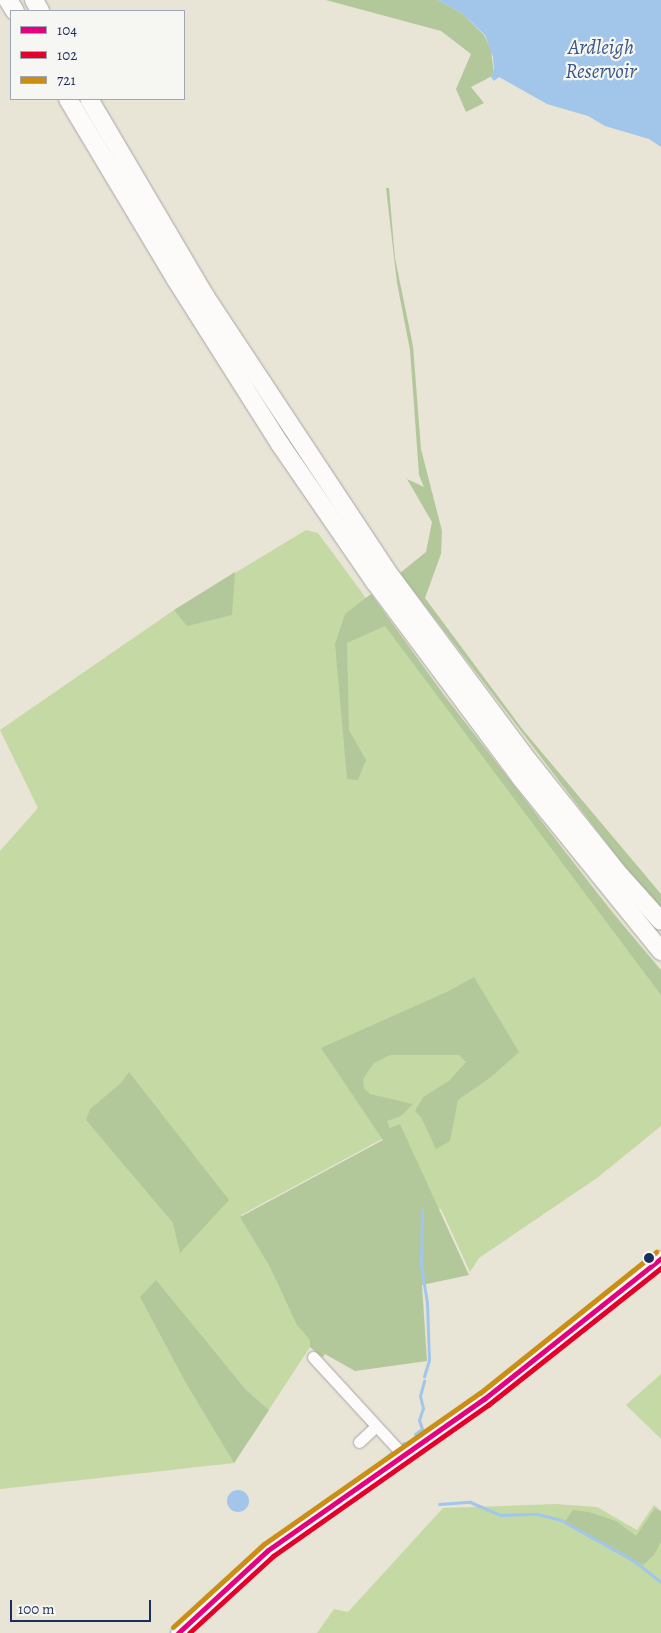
<!DOCTYPE html>
<html>
<head>
<meta charset="utf-8">
<style>
  body { margin:0 }
  #map { position:relative; width:661px; height:1633px; overflow:hidden; background:#e8e4d6; font-family:Alegreya,serif }
  div>[style] { position:absolute }
  .green>* { inset:0; background:#c5d9a4 }
  .forest>* { inset:0; background:#b2c89b }
  .water>* { inset:0; background:#a2c6ea }
  .round { border-radius:50% }
  .stream>* { height:3px; margin:-1.5px; padding:0 1.5px; transform-origin:1.5px; border-radius:1.5px; background:#a2c6ea }
  .roads { filter:drop-shadow(0 0 1px #a6a6a4) drop-shadow(0 0 1px #a6a6a4) }
  .minor>* { height:11px; margin:-5.5px; padding:0 5.5px; transform-origin:5.5px; border-radius:5.5px; background:#fcfbf9 }
  .major>* { height:15px; margin:-7.5px; padding:0 7.5px; transform-origin:7.5px; border-radius:7.5px; background:#fcfbf9 }
  .highway>* { height:18px; margin:-9px; padding:0 9px; transform-origin:9px; border-radius:9px; background:#fcfbf9 }
  .bus-1>* { height:5px; margin:-2.5px; padding:0 2.5px; transform-origin:2.5px; border-radius:2.5px; background:#e5007d }
  .bus-2>* { height:5px; margin:-2.5px; padding:0 2.5px; transform-origin:2.5px; border-radius:2.5px; background:#e4002b }
  .bus-3>* { height:5px; margin:-2.5px; padding:0 2.5px; transform-origin:2.5px; border-radius:2.5px; background:#cb8e13 }
  .dots>* { width:14px; height:14px; translate:-50% -50%; box-sizing:border-box; border:2px solid #f6f6f2; border-radius:50% }
  span { translate:-50% -50%; white-space:nowrap; text-align:center; line-height:1.15; -webkit-text-stroke:4.5px #f6f6f2; paint-order:stroke }
  .water-label { font-size:21px; color:#3a588b; font-style:italic }
  .legend { position:absolute; left:10px; top:10px; width:175px; height:90px; box-sizing:border-box; background:#f6f6f2; border:1px solid #9ea6b7; margin:0; padding:6px 9px; list-style:none; font-size:15px; color:#1b2f5e }
  .legend li { display:flex; align-items:center; gap:10px; height:25px }
  .legend b { width:25px; border:1px solid #9ea6b7 }
  .scale { position:absolute; left:10px; top:1600px; width:141px; height:22px; box-sizing:border-box; border:2px solid #1b2f5e; border-top:0; padding-left:6px; font-size:15px; line-height:18px; white-space:nowrap; color:#1b2f5e; -webkit-text-stroke:4px #f6f6f2; paint-order:stroke }
</style>
</head>
<body>
<div id="map">
  <div class="green">
    <i style="clip-path:polygon(306px 530px,318px 533px,424px 677px,661px 972px,661px 1126px,597px 1178px,479px 1258px,470px 1272px,441px 1209px,421px 1208px,384px 1138px,241px 1215px,311px 1338px,310px 1347px,234px 1463px,0 1489px,0 851px,38px 808px,0 730px,174px 610px)"></i>
    <i style="clip-path:polygon(661px 1374px,661px 1439px,626px 1405px)"></i>
    <i style="clip-path:polygon(556px 1504px,597px 1507px,637px 1530px,654px 1505px,661px 1511px,661px 1633px,317px 1633px,334px 1609px,348px 1612px,443px 1508px)"></i>
  </div>
  <div class="forest">
    <i style="clip-path:polygon(326px 0,438px 0,463px 14px,484px 35px,491px 50px,494px 75px,471px 87px,484px 103px,466px 112px,456px 89px,471px 54px,441px 31px)"></i>
    <i style="clip-path:polygon(386px 188px,389px 188px,395px 258px,413px 346px,421px 449px,442px 531px,441px 554px,425px 598px,523px 730px,661px 894px,661px 914px,400px 573px,426px 552px,432px 522px,407px 479px,424px 487px,419px 475px,410px 350px,397px 283px)"></i>
    <i style="clip-path:polygon(235px 572px,232px 615px,187px 626px,174px 610px)"></i>
    <i style="clip-path:polygon(371px 594px,444px 695px,611px 911px,661px 970px,661px 995px,385px 626px,347px 643px,349px 730px,366px 760px,358px 780px,347px 779px,335px 644px,345px 614px)"></i>
    <i style="clip-path:polygon(474px 977px,519px 1052px,491px 1077px,458px 1100px,450px 1141px,436px 1149px,421px 1117px,415px 1111px,423px 1097px,449px 1081px,466px 1062px,459px 1055px,390px 1055px,374px 1063px,363px 1079px,364px 1088px,370px 1094px,413px 1104px,401px 1116px,387px 1121px,390px 1128px,400px 1124px,469px 1275px,422px 1285px,427px 1361px,355px 1371px,325px 1354px,323px 1357px,319px 1355px,310px 1347px,310px 1340px,297px 1325px,269px 1265px,240px 1217px,383px 1140px,321px 1048px,449px 991px)"></i>
    <i style="clip-path:polygon(129px 1072px,229px 1200px,180px 1253px,173px 1223px,86px 1120px,90px 1109px,121px 1083px)"></i>
    <i style="clip-path:polygon(156px 1280px,246px 1390px,269px 1410px,234px 1463px,186px 1383px,140px 1297px)"></i>
    <i style="clip-path:polygon(655px 1508px,661px 1512px,661px 1542px,654px 1555px,643px 1565px,565px 1521px,573px 1510px,589px 1512px,616px 1521px,636px 1536px)"></i>
  </div>
  <div class="water">
    <i style="clip-path:polygon(438px 0,661px 0,661px 147px,649px 139px,605px 126px,588px 116px,547px 104px,499px 77px,494px 81px,491px 77px,494px 69px,493px 57px,485px 35px,463px 14px)"></i>
    <i class="round" style="left:227px;top:1490px;width:22px;height:22px"></i>
  </div>
  <div class="stream">
    <i style="left:422px;top:1210px;width:55px;rotate:91deg"></i>
    <i style="left:421px;top:1265px;width:38px;rotate:81deg"></i>
    <i style="left:427px;top:1303px;width:57px;rotate:88deg"></i>
    <i style="left:429px;top:1360px;width:17px;rotate:107deg"></i>
    <i style="left:415px;top:1434px;width:9px;rotate:-36deg"></i>
    <i style="left:422px;top:1429px;width:9px;rotate:-108deg"></i>
    <i style="left:419px;top:1420px;width:13px;rotate:-72deg"></i>
    <i style="left:423px;top:1408px;width:12px;rotate:-104deg"></i>
    <i style="left:420px;top:1396px;width:16px;rotate:-75deg"></i>
    <i style="left:371px;top:1469px;width:42px;rotate:-38.2deg"></i>
    <i style="left:439px;top:1504px;width:31px;rotate:-4deg"></i>
    <i style="left:470px;top:1502px;width:33px;rotate:23deg"></i>
    <i style="left:500px;top:1515px;width:37px;rotate:-2deg"></i>
    <i style="left:537px;top:1514px;width:25px;rotate:14deg"></i>
    <i style="left:561px;top:1520px;width:84px;rotate:29.3deg"></i>
    <i style="left:634px;top:1561px;width:34px;rotate:38deg"></i>
  </div>
  <div class="roads">
    <div class="minor">
      <i style="left:313px;top:1357px;width:134px;rotate:47.4deg"></i>
      <i style="left:359px;top:1442px;width:23px;rotate:-43deg"></i>
    </div>
    <div class="major">
      <i style="left:178px;top:1633px;width:122px;rotate:-42.7deg"></i>
      <i style="left:268px;top:1550px;width:264px;rotate:-35deg"></i>
      <i style="left:484px;top:1399px;width:226px;rotate:-38.5deg"></i>
    </div>
    <div class="highway">
      <i style="left:8px;top:0;width:13px;rotate:58deg"></i>
      <i style="left:34px;top:0;width:13px;rotate:61deg"></i>
      <i style="left:68px;top:99px;width:209px;rotate:59.1deg"></i>
      <i style="left:175px;top:278px;width:196px;rotate:57.7deg"></i>
      <i style="left:280px;top:444px;width:168px;rotate:55.5deg"></i>
      <i style="left:375px;top:582px;width:244px;rotate:53.3deg"></i>
      <i style="left:521px;top:778px;width:223px;rotate:51deg"></i>
      <i style="left:89px;top:99px;width:229px;rotate:59.5deg"></i>
      <i style="left:205px;top:296px;width:338px;rotate:56.5deg"></i>
      <i style="left:392px;top:578px;width:219px;rotate:53.3deg"></i>
      <i style="left:523px;top:754px;width:152px;rotate:51.4deg"></i>
      <i style="left:618px;top:873px;width:64px;rotate:48.1deg"></i>
    </div>
  </div>
  <div class="bus-1">
    <i style="left:178px;top:1633px;width:122px;rotate:-42.7deg"></i>
    <i style="left:268px;top:1550px;width:264px;rotate:-35deg"></i>
    <i style="left:484px;top:1399px;width:226px;rotate:-38.5deg"></i>
  </div>
  <div class="bus-2">
    <i style="left:189px;top:1633px;width:114px;rotate:-42.5deg"></i>
    <i style="left:273px;top:1556px;width:263px;rotate:-35.1deg"></i>
    <i style="left:488px;top:1405px;width:221px;rotate:-38.4deg"></i>
  </div>
  <div class="bus-3">
    <i style="left:173px;top:1627px;width:123px;rotate:-42.4deg"></i>
    <i style="left:264px;top:1544px;width:264px;rotate:-35deg"></i>
    <i style="left:480px;top:1393px;width:226px;rotate:-38.7deg"></i>
  </div>
  <div class="dots">
    <i style="left:649px;top:1258px;background:#1b2f5e"></i>
  </div>
  <div class="water-label">
    <span style="left:601px;top:59px">Ardleigh<br>Reservoir</span>
  </div>
  <ul class="legend">
  <li><b style="height:6px;background:#e5007d"></b>104</li>
  <li><b style="height:6px;background:#e4002b"></b>102</li>
  <li><b style="height:6px;background:#cb8e13"></b>721</li>
  </ul>
  <div class="scale">100 m</div>
</div>
</body>
</html>
